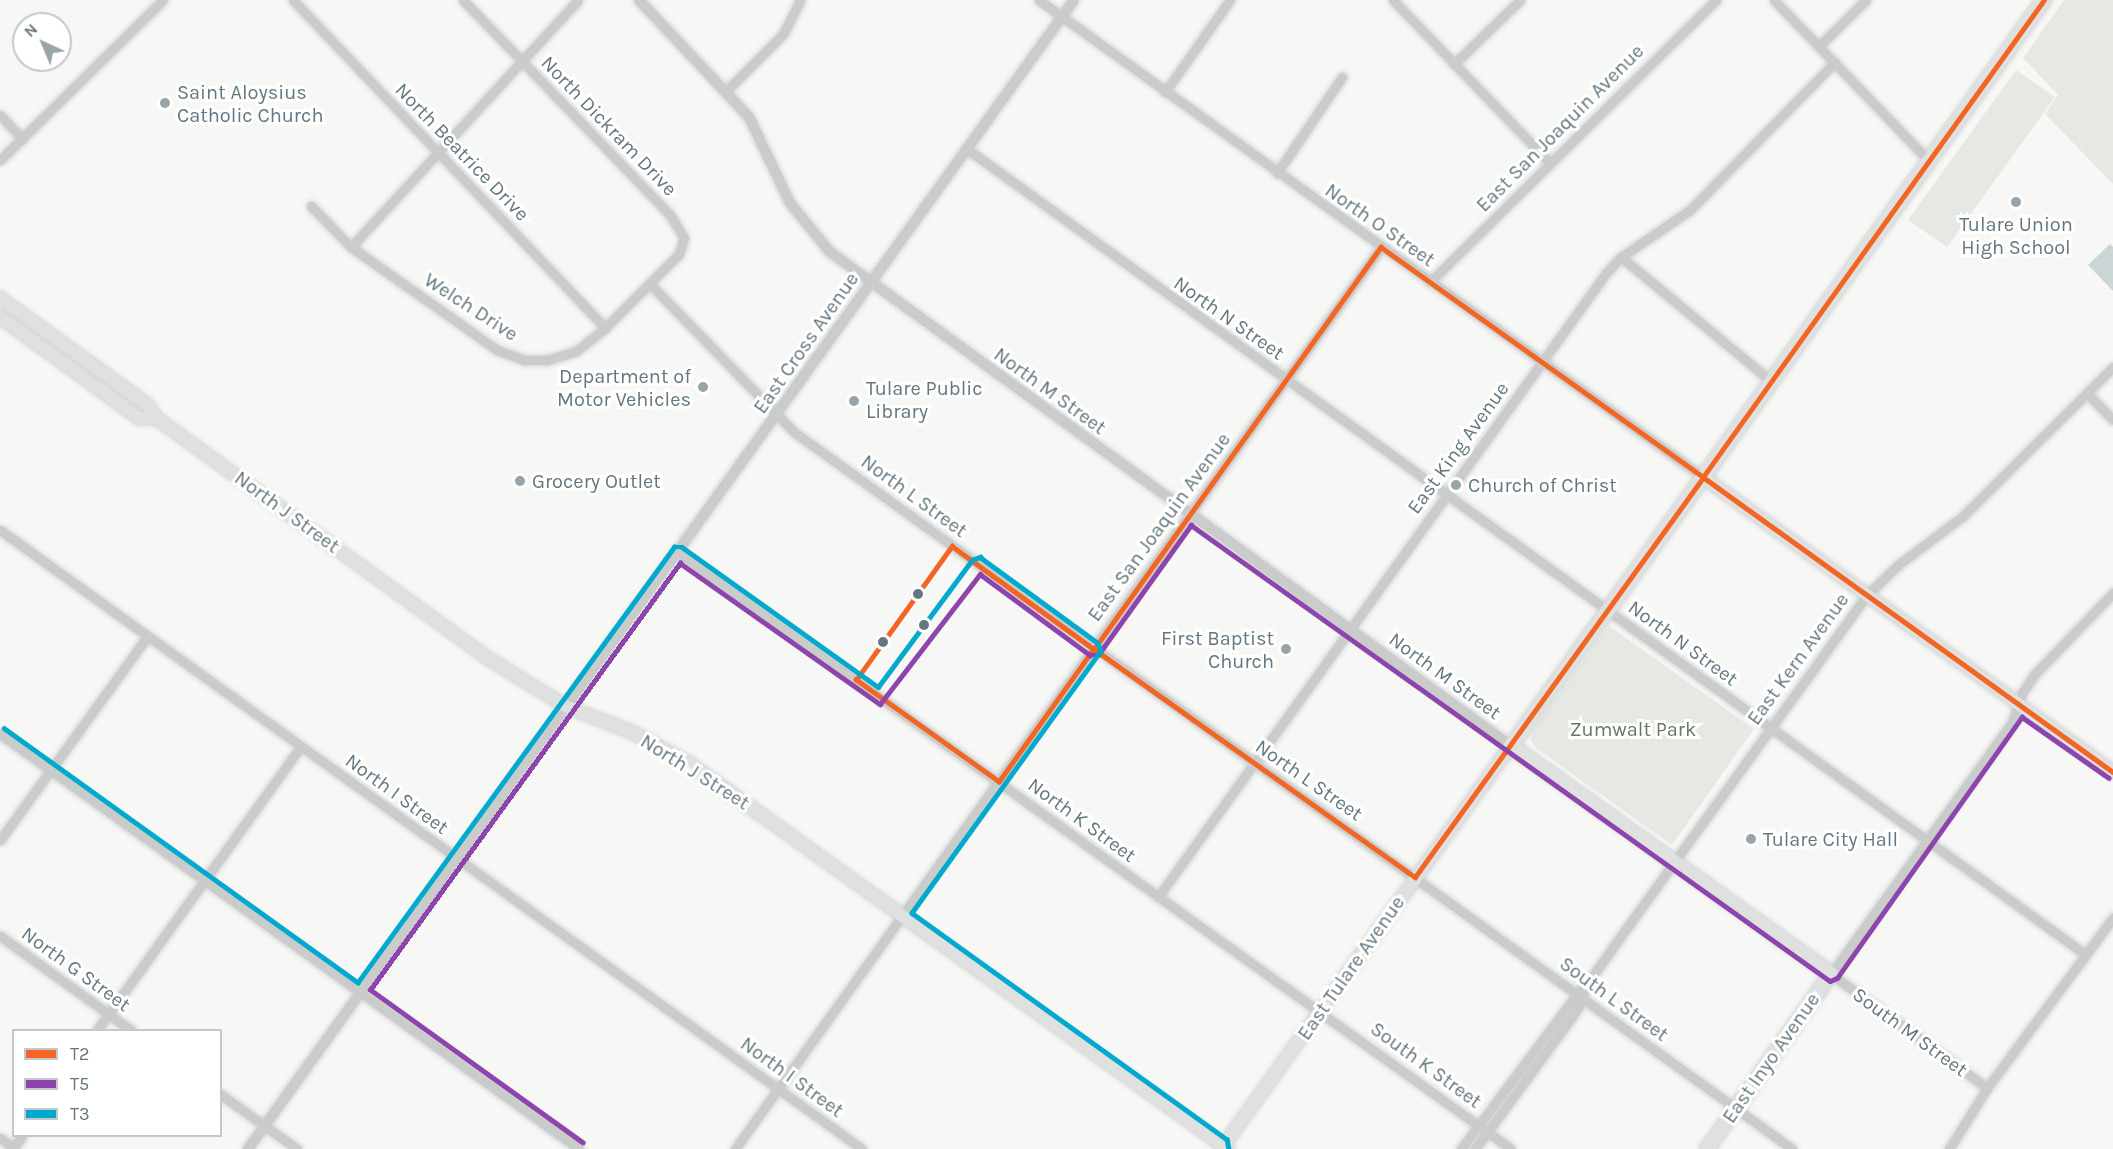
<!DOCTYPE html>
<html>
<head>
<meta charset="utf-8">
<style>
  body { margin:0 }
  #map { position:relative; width:2113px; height:1149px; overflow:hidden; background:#f7f7f6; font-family:Karla,sans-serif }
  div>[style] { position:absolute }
  .green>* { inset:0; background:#e6e9e3 }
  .water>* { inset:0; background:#ccd5d6 }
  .roads { filter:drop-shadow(0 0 2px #d3d4d4) drop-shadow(0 0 2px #d3d4d4) }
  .minor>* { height:9px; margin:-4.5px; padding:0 4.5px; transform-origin:4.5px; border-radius:4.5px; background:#cacccc }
  .tertiary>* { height:10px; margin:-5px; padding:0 5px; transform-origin:5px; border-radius:5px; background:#cacccc }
  .secondary>* { height:12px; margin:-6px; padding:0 6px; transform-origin:6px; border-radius:6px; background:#dfe0e0 }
  .primary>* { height:14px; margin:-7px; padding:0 7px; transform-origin:7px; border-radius:7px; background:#dfe0e0 }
  .bus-1>* { height:4.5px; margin:-2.25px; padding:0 2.25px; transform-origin:2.25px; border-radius:2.25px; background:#f26522 }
  .bus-2>* { height:4.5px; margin:-2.25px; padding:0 2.25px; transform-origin:2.25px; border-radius:2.25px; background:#8e44ad }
  .bus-3>* { height:4.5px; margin:-2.25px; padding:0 2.25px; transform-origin:2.25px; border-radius:2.25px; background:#00a9ce }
  .dots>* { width:16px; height:16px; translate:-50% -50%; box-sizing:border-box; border:3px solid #fff; border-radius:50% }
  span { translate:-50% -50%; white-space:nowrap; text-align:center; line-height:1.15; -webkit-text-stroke:6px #fff; paint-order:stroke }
  .poi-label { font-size:20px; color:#647780 }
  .left { translate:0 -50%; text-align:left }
  .right { translate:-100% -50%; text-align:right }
  .street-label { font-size:20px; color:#647780 }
  .park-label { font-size:20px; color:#697862 }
  .legend { position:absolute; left:12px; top:1029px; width:210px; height:108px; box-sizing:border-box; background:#fff; border:2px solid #c1c9cc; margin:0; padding:8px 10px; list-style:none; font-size:18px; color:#647780 }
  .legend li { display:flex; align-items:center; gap:12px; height:30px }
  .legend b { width:30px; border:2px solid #c1c9cc }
  .north { position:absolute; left:12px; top:12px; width:60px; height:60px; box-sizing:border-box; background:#fff; border:2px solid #c1c9cc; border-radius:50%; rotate:316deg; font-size:16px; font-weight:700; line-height:24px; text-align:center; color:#647780 }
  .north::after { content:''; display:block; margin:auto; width:21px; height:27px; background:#97a4a9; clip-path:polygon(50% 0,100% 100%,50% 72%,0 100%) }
</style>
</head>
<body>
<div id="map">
  <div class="green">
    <i style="clip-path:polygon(2064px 0,2113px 0,2113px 184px,2045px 114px,2058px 95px,2023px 58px)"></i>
    <i style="clip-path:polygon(2016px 70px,2055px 97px,1947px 247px,1908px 220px)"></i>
    <i style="clip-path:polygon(1609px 626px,1754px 729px,1672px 845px,1536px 748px,1531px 740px,1532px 732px)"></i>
  </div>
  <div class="water">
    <i style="clip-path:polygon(2110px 244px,2113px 247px,2113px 291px,2088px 265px)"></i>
  </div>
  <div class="roads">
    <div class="minor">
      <i style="left:293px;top:0;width:453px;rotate:46.4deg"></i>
      <i style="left:1039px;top:0;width:818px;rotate:35.69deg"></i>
      <i style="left:1393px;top:0;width:226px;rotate:46.1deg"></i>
      <i style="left:1774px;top:0;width:223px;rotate:46.1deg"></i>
      <i style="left:1819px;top:46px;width:66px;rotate:-44.4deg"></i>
      <i style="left:1454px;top:64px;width:92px;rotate:-44.1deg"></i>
      <i style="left:726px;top:91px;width:81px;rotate:-45deg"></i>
      <i style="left:783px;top:34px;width:38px;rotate:-63deg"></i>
      <i style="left:1165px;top:92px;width:113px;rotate:-54.8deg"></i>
      <i style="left:0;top:115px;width:33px;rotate:47deg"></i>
      <i style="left:967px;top:149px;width:1379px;rotate:35.76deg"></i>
      <i style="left:0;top:160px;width:228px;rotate:-44.5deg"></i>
      <i style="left:1277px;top:173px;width:116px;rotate:-55.9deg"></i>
      <i style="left:311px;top:206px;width:57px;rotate:45.7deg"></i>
      <i style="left:351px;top:247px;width:179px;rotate:35.2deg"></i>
      <i style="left:497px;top:350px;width:29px;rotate:20deg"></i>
      <i style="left:524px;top:360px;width:23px"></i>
      <i style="left:547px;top:360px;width:30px;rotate:-17deg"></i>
      <i style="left:576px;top:351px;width:37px;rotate:-38deg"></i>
      <i style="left:605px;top:328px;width:105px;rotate:-45deg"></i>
      <i style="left:679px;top:254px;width:17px;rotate:-73deg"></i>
      <i style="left:684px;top:238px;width:26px;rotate:-121deg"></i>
      <i style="left:671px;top:216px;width:300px;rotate:-133.9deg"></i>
      <i style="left:351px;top:247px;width:335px;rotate:-47.4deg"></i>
      <i style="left:1621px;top:257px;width:195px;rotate:39.6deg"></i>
      <i style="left:1430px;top:282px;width:402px;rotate:-44.6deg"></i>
      <i style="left:651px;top:285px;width:205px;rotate:45.8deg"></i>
      <i style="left:794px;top:432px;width:1229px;rotate:35.69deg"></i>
      <i style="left:2087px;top:393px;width:37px;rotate:46deg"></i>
      <i style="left:0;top:530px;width:1061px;rotate:35.68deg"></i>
      <i style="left:678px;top:553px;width:1024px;rotate:35.58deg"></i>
      <i style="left:0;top:734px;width:712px;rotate:35.63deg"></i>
      <i style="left:0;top:840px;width:251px;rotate:-54.1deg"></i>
      <i style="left:1158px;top:897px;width:768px;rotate:-54.32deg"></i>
      <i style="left:1606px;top:273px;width:22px;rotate:-47deg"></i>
      <i style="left:1621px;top:257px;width:83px;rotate:-34.3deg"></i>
      <i style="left:1690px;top:210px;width:207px;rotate:-45.6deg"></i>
      <i style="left:0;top:936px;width:161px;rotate:35.7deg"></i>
      <i style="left:97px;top:1030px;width:348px;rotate:-54.3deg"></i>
      <i style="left:1987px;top:1088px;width:193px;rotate:-143.8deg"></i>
      <i style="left:1831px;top:974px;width:310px;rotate:-54.3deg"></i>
      <i style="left:2012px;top:722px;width:31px;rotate:-71deg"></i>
      <i style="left:2022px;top:693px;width:22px;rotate:-56deg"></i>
      <i style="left:2034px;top:675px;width:114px;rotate:-46.1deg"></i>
      <i style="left:220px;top:1094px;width:95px;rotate:35.5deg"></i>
      <i style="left:0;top:1138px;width:19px;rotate:36deg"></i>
      <i style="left:12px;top:1149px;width:16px;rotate:-52deg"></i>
      <i style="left:735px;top:1149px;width:1109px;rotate:-54.39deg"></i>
      <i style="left:1461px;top:1149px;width:199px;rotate:-53.2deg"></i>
      <i style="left:1475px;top:1149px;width:166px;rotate:-53.8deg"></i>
      <i style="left:1573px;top:1015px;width:19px;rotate:-58deg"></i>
      <i style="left:1583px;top:999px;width:11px;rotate:-85deg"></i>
      <i style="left:1584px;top:988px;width:72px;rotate:-54.6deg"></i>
      <i style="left:1626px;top:929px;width:412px;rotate:-54.2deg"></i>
      <i style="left:1867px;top:595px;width:43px;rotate:-44.1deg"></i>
      <i style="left:1898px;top:565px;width:81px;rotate:-37deg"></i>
      <i style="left:1963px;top:516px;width:211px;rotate:-44.8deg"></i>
      <i style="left:1949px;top:1149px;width:72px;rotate:-58.1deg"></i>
      <i style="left:1987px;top:1088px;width:212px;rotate:-53.5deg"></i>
    </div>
    <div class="tertiary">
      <i style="left:639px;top:0;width:161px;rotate:46.8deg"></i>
      <i style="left:749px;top:117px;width:95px;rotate:64.5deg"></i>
      <i style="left:790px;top:203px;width:63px;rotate:50.8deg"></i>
      <i style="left:830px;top:252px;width:841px;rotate:35.96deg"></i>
      <i style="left:248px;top:1149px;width:1415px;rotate:-54.29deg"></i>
    </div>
    <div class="secondary">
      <i style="left:0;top:298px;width:183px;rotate:35.9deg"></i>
      <i style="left:148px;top:405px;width:15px;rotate:58deg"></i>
      <i style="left:156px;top:418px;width:411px;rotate:35.9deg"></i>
      <i style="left:489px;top:659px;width:89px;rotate:31.7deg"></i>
      <i style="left:565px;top:706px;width:74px;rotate:21.4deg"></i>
      <i style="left:634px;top:733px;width:63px;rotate:28.6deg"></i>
      <i style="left:689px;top:763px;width:663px;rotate:35.61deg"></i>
      <i style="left:0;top:317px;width:172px;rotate:36deg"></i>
      <i style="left:139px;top:418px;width:17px"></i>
      <i style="left:1703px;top:477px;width:505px;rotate:35.74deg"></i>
      <i style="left:1221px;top:1149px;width:496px;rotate:-54.3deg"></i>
    </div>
    <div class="primary">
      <i style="left:1707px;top:1149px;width:214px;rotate:-54.7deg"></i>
      <i style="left:1831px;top:974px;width:393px;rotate:-144.5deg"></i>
      <i style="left:1511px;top:746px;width:917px;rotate:-54.46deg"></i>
    </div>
  </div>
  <div class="bus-1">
    <i style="left:1703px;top:477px;width:505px;rotate:35.74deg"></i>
    <i style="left:1703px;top:477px;width:586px;rotate:-54.44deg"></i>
    <i style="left:952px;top:546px;width:175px;rotate:36deg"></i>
    <i style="left:1094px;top:649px;width:163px;rotate:125.5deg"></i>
    <i style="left:999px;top:782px;width:176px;rotate:-144.5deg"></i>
    <i style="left:856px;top:680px;width:165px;rotate:-54.4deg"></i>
    <i style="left:1094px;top:649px;width:394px;rotate:35.4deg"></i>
    <i style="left:1415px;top:877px;width:493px;rotate:-54.2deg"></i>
    <i style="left:1094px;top:649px;width:494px;rotate:-54.5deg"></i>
    <i style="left:1381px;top:247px;width:396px;rotate:35.5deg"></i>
  </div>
  <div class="bus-2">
    <i style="left:583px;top:1143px;width:262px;rotate:-144.3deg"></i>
    <i style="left:370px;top:990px;width:528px;rotate:-54.02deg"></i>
    <i style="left:680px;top:563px;width:245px;rotate:35.2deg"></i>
    <i style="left:880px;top:704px;width:164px;rotate:-52.4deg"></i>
    <i style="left:980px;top:574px;width:137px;rotate:36.4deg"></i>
    <i style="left:1090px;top:655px;width:8px"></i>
    <i style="left:1098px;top:655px;width:160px;rotate:-54.4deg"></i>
    <i style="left:1191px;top:525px;width:785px;rotate:35.51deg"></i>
    <i style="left:1830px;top:981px;width:8px;rotate:-23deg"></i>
    <i style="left:1837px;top:978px;width:320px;rotate:-54.7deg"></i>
    <i style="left:2022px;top:717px;width:106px;rotate:35deg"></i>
  </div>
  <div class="bus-3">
    <i style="left:4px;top:728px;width:436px;rotate:35.7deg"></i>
    <i style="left:358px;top:982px;width:538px;rotate:-54deg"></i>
    <i style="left:674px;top:547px;width:8px"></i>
    <i style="left:682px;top:547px;width:241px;rotate:35.5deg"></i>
    <i style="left:878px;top:687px;width:158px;rotate:-53.5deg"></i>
    <i style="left:972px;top:560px;width:9px;rotate:-21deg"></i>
    <i style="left:980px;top:557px;width:146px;rotate:36.1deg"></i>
    <i style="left:1098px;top:643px;width:9px;rotate:69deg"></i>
    <i style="left:1101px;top:651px;width:323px;rotate:125.8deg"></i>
    <i style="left:912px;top:913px;width:388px;rotate:35.7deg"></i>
    <i style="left:1227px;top:1139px;width:10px;rotate:79deg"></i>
  </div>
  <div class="dots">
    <i style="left:165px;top:103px;background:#97a4a9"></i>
    <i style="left:2016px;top:202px;background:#97a4a9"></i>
    <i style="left:703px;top:387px;background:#97a4a9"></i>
    <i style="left:854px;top:401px;background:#97a4a9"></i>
    <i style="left:520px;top:481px;background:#97a4a9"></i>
    <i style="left:1456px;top:485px;background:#97a4a9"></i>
    <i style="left:918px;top:594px;background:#647780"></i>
    <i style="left:924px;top:625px;background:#647780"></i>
    <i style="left:883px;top:642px;background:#647780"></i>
    <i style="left:1286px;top:649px;background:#97a4a9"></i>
    <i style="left:1751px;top:839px;background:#97a4a9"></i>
  </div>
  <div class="poi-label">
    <span class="left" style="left:177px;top:104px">Saint Aloysius<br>Catholic Church</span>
    <span style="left:2016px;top:236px">Tulare Union<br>High School</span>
    <span class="right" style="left:691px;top:388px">Department of<br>Motor Vehicles</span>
    <span class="left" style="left:866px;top:400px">Tulare Public<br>Library</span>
    <span class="left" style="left:532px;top:481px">Grocery Outlet</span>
    <span class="left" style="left:1468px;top:485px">Church of Christ</span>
    <span class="right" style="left:1274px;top:650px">First Baptist<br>Church</span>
    <span class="left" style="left:1763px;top:839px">Tulare City Hall</span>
  </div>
  <div class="street-label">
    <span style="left:609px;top:126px;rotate:46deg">North Dickram Drive</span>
    <span style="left:1560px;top:128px;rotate:-45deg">East San Joaquin Avenue</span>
    <span style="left:462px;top:152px;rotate:46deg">North Beatrice Drive</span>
    <span style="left:1380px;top:225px;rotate:35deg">North O Street</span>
    <span style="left:471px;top:307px;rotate:33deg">Welch Drive</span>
    <span style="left:1229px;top:318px;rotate:35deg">North N Street</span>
    <span style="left:806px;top:343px;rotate:-55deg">East Cross Avenue</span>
    <span style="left:1050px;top:391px;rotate:36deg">North M Street</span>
    <span style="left:1458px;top:448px;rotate:-54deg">East King Avenue</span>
    <span style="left:914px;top:496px;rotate:36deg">North L Street</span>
    <span style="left:287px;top:512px;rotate:36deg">North J Street</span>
    <span style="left:1159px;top:527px;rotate:-54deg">East San Joaquin Avenue</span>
    <span style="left:1683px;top:643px;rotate:36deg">North N Street</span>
    <span style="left:1798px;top:659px;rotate:-54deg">East Kern Avenue</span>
    <span style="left:1445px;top:676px;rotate:36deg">North M Street</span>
    <span style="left:695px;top:772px;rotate:32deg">North J Street</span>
    <span style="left:1309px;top:780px;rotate:35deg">North L Street</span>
    <span style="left:397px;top:794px;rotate:36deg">North I Street</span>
    <span style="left:1082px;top:820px;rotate:36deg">North K Street</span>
    <span style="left:1351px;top:968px;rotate:-55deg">East Tulare Avenue</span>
    <span style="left:76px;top:969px;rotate:36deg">North G Street</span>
    <span style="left:1614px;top:999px;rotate:36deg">South L Street</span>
    <span style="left:1910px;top:1032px;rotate:36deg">South M Street</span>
    <span style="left:1771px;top:1058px;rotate:-55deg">East Inyo Avenue</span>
    <span style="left:1426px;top:1065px;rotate:36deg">South K Street</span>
    <span style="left:792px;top:1077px;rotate:36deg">North I Street</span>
  </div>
  <div class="park-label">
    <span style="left:1633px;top:729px">Zumwalt Park</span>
  </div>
  <ul class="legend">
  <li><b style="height:8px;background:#f26522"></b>T2</li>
  <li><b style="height:8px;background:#8e44ad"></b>T5</li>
  <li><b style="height:8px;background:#00a9ce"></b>T3</li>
  </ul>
  <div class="north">N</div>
</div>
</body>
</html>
